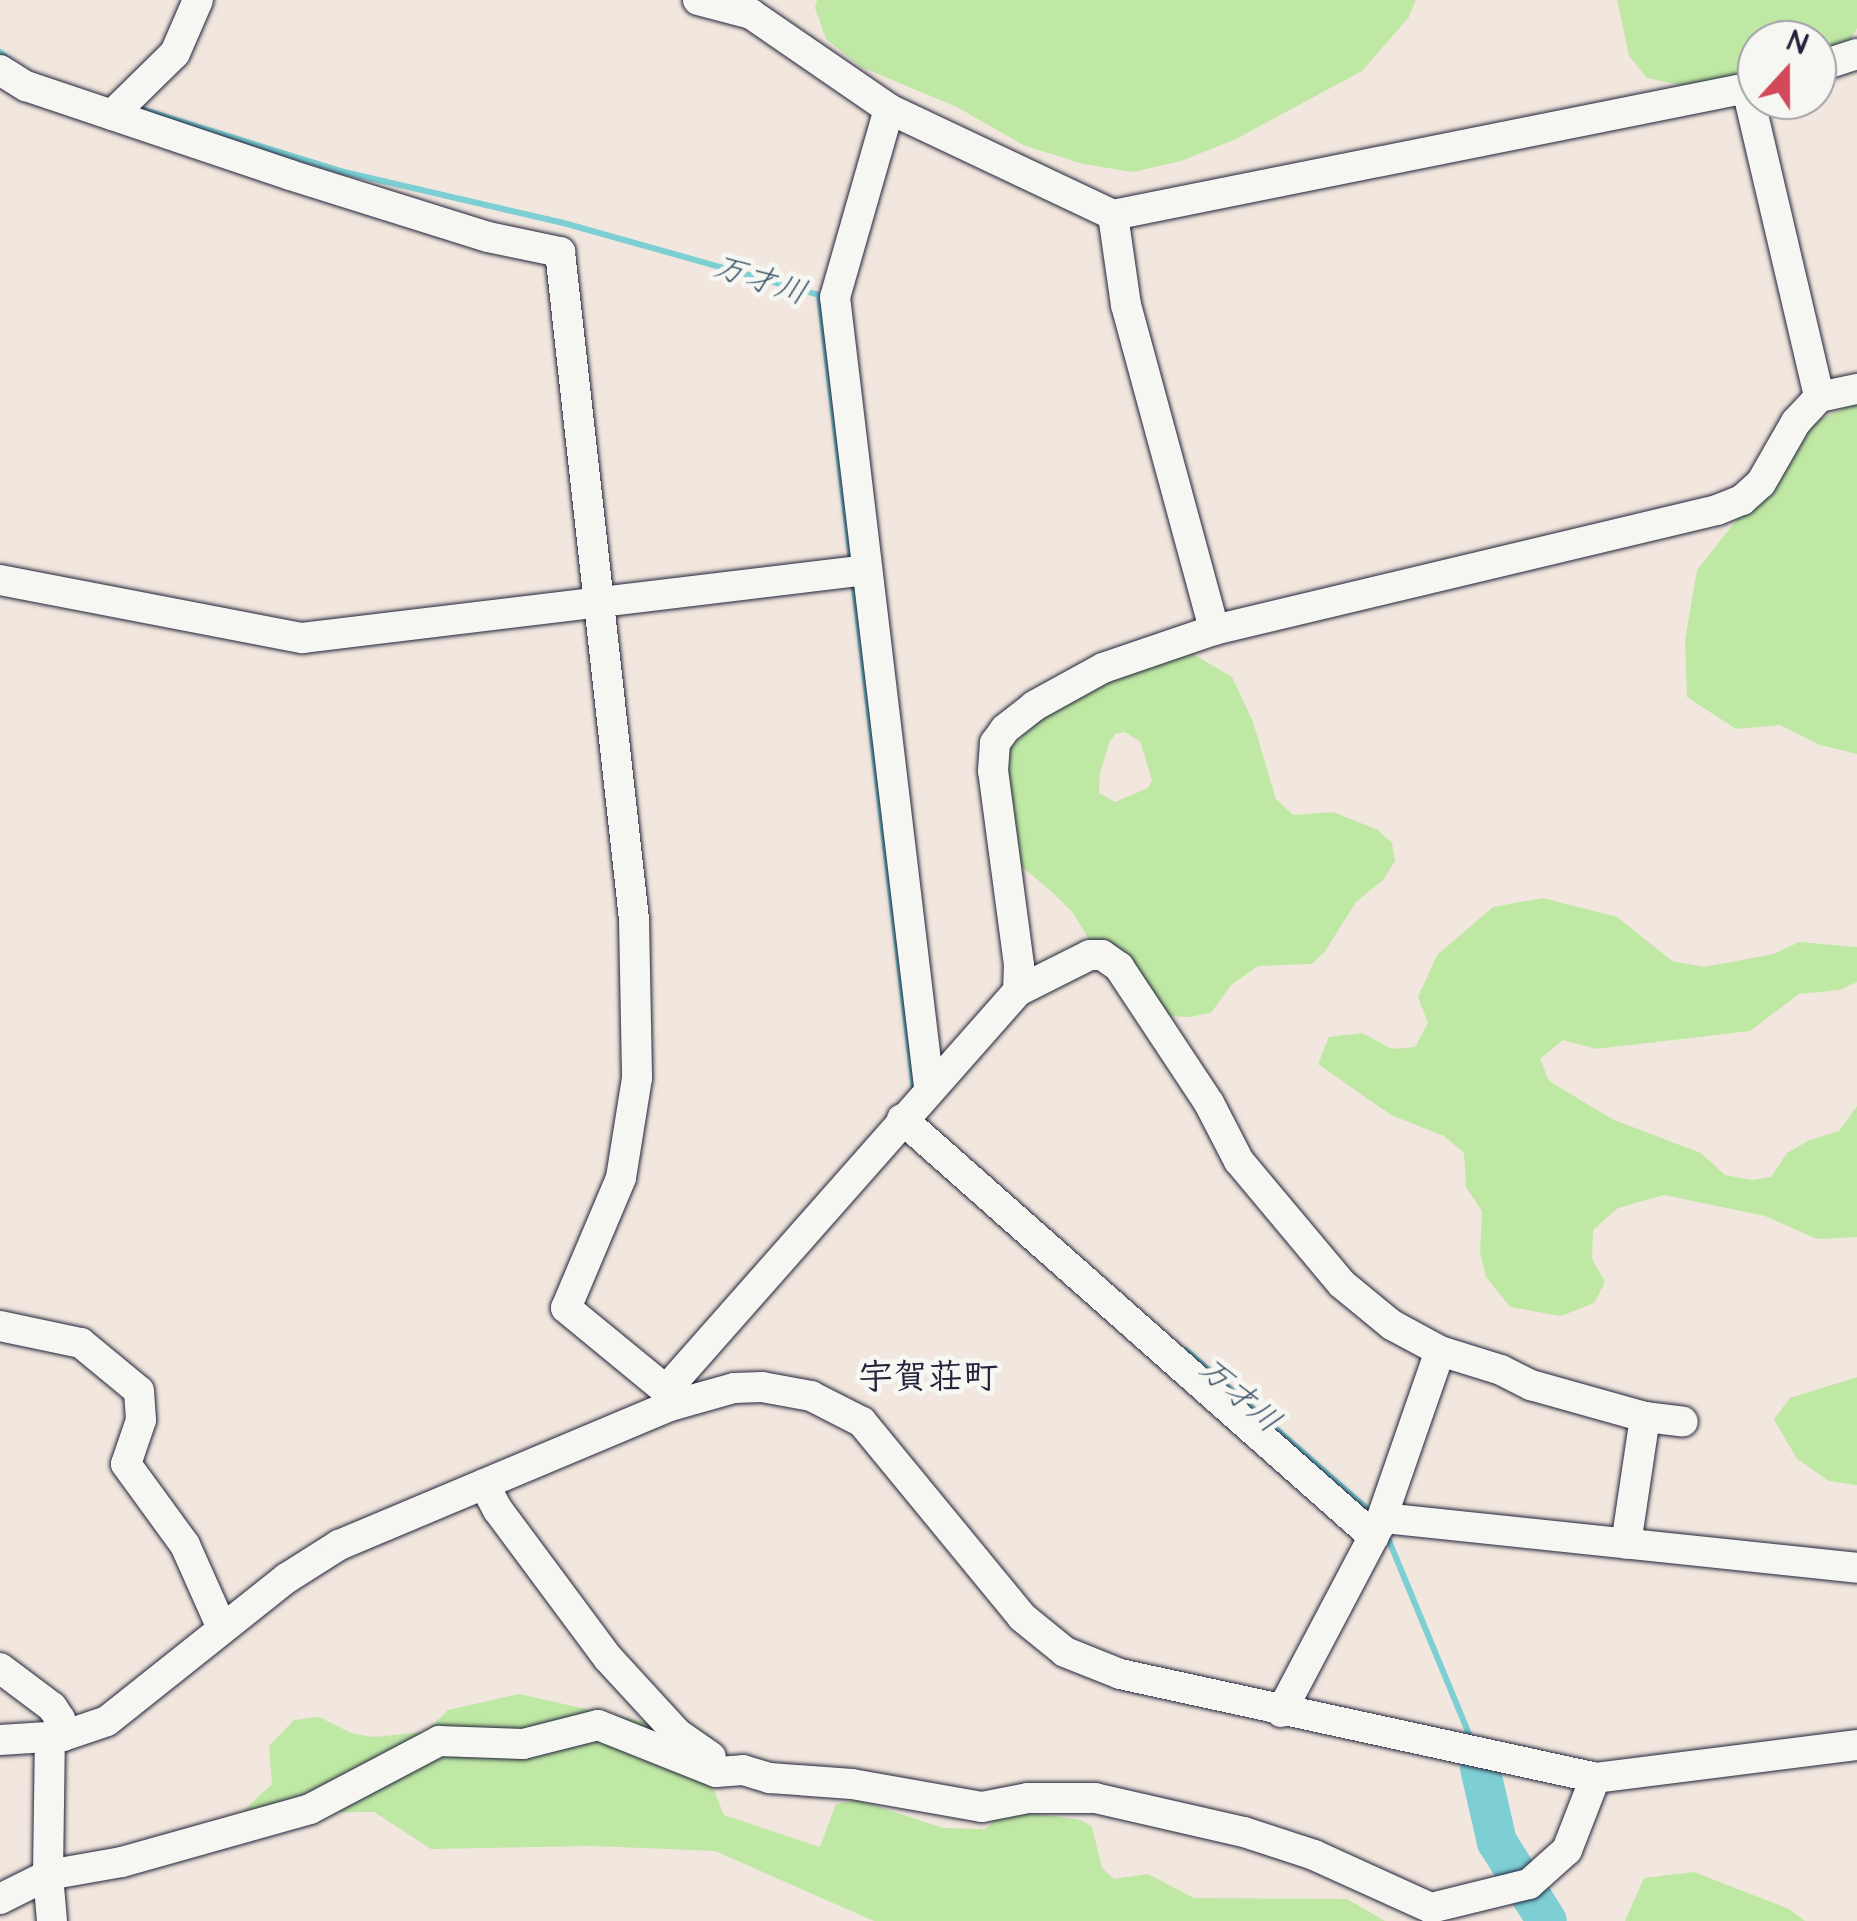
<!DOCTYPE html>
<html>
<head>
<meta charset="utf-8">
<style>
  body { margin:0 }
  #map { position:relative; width:1857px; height:1921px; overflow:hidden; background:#f1e7de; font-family:"Architects Daughter","Klee One",sans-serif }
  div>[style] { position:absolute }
  .green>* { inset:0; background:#bfe8a4 }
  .stream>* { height:6px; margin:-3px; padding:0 3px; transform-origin:3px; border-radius:3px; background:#7dcfd4 }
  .river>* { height:40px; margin:-20px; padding:0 20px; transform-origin:20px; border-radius:20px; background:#7dcfd4 }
  .roads { filter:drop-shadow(0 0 2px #22223b) drop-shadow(0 0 2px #22223b) }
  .minor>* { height:30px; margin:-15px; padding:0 15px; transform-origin:15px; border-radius:15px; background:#f6f6f2 }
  span { translate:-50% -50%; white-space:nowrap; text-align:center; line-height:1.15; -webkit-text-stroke:10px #f6f6f2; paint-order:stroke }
  .water-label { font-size:32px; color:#3d5669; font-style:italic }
  .quarter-label { font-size:35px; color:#22223b; font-weight:700 }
  .north { position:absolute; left:1737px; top:20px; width:100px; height:100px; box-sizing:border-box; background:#f6f6f2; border:2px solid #a1a1a9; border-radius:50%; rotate:21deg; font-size:28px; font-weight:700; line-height:40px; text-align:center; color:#22223b }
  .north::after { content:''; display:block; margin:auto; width:35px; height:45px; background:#d1495b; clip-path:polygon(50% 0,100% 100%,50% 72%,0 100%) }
</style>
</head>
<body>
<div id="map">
  <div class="green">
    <i style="clip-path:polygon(817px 0,1416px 0,1409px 17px,1362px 71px,1234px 140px,1181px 161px,1133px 172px,1083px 164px,1023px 145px,957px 107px,861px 67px,826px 39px,815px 8px)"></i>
    <i style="clip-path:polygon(1617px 0,1857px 0,1857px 28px,1846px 49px,1817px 57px,1817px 40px,1757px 40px,1757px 74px,1699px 89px,1647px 78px,1629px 56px)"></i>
    <i style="clip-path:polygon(1857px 402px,1857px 754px,1820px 745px,1780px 725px,1736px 729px,1687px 697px,1685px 640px,1697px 570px,1814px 422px)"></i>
    <i style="clip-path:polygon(evenodd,1188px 651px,1232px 677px,1253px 722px,1276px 799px,1293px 815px,1333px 812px,1378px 830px,1392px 843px,1395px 861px,1383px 880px,1356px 902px,1324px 953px,1311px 964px,1258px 966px,1231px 985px,1211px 1013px,1189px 1017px,1167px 1016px,1091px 943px,1074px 914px,1052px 892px,1016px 862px,1005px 753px,1057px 702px,1188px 651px,1124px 732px,1140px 741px,1152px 780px,1148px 788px,1115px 802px,1099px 793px,1100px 773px,1109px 743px,1115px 734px,1124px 732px)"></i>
    <i style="clip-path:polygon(1543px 898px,1617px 917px,1672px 961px,1704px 967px,1774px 954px,1799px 942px,1857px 947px,1857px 982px,1840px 990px,1799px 994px,1750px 1031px,1596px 1049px,1563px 1040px,1540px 1059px,1549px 1081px,1614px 1120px,1701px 1153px,1725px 1175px,1753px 1180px,1771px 1177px,1787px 1153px,1810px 1140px,1839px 1131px,1857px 1106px,1857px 1237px,1817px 1239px,1765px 1216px,1664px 1195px,1618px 1208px,1593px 1230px,1592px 1259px,1605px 1282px,1594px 1303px,1561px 1316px,1510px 1307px,1486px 1277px,1480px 1252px,1482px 1211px,1466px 1187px,1464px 1153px,1444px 1136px,1391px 1115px,1318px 1064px,1329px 1037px,1362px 1033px,1392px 1049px,1415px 1047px,1428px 1023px,1418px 997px,1437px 955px,1493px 907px)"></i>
    <i style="clip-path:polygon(1857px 1377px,1857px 1485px,1829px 1481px,1797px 1459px,1774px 1419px,1790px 1398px)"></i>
    <i style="clip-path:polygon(519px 1694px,662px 1726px,690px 1725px,712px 1737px,706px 1771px,724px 1815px,820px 1847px,836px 1804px,857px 1800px,943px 1828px,985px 1829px,1000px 1816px,1028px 1813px,1081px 1820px,1092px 1827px,1102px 1868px,1114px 1879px,1148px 1874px,1194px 1898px,1347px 1899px,1385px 1921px,874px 1921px,715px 1851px,593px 1846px,431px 1849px,374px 1812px,241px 1813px,272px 1784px,269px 1746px,294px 1720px,319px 1717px,351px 1733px,373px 1737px,426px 1732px,448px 1710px)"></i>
    <i style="clip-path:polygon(1694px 1872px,1789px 1909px,1805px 1921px,1625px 1921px,1644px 1878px)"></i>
  </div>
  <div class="stream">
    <i style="left:0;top:52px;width:15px;rotate:42deg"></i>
    <i style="left:135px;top:107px;width:215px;rotate:17.3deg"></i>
    <i style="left:340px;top:171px;width:226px;rotate:13.1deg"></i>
    <i style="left:560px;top:222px;width:269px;rotate:15.7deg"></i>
    <i style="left:819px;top:295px;width:268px;rotate:83.1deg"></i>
    <i style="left:853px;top:579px;width:514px;rotate:83.18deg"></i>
    <i style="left:1186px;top:1350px;width:247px;rotate:41.2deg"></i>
    <i style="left:1387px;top:1536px;width:222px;rotate:67.5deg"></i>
  </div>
  <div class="river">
    <i style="left:1480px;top:1768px;width:76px;rotate:77.1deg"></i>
    <i style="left:1497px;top:1842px;width:93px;rotate:57.7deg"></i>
  </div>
  <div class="roads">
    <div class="minor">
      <i style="left:698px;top:0;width:55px;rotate:14.8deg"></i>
      <i style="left:751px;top:14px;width:168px;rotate:34.5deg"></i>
      <i style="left:889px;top:109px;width:248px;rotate:25.3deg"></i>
      <i style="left:1113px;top:215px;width:657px;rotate:-11.33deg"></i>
      <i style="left:1817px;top:67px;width:42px;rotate:-18deg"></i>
      <i style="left:0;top:70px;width:31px;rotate:32deg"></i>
      <i style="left:26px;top:86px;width:279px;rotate:18.6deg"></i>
      <i style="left:290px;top:175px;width:207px;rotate:17.4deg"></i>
      <i style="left:488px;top:237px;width:74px;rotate:11.8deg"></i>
      <i style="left:560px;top:252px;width:671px;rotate:83.67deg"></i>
      <i style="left:634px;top:919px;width:159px;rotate:88.9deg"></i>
      <i style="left:637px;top:1078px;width:101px;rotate:99.1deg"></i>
      <i style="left:621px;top:1178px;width:141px;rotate:112.9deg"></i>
      <i style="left:566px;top:1308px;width:129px;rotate:39.4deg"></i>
      <i style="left:666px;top:1390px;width:16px;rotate:76deg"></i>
      <i style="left:1747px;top:89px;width:316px;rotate:76.8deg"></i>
      <i style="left:889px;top:109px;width:196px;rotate:106deg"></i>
      <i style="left:835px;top:297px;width:795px;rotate:83.21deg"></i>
      <i style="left:112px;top:115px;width:88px;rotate:-44.5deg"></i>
      <i style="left:175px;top:53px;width:58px;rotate:-66.5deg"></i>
      <i style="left:1113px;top:215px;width:91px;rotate:81.8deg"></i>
      <i style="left:1126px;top:305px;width:337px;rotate:74.8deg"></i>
      <i style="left:0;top:580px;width:308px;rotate:10.9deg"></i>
      <i style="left:302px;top:638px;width:568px;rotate:-6.87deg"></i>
      <i style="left:1018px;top:991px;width:80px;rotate:-26.6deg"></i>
      <i style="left:1090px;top:955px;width:12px"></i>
      <i style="left:1102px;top:955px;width:21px;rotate:35deg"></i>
      <i style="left:1119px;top:967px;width:163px;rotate:56.5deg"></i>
      <i style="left:1209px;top:1103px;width:65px;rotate:62.7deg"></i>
      <i style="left:1239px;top:1161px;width:160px;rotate:50.1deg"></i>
      <i style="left:1342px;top:1284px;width:65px;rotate:39.4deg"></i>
      <i style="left:1392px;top:1325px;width:55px;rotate:28.4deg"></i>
      <i style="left:902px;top:1119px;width:630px;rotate:41.53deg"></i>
      <i style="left:0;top:1326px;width:83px;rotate:11.9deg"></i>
      <i style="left:81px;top:1343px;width:75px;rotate:39.6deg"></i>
      <i style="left:139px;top:1391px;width:29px;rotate:86deg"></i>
      <i style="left:141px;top:1420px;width:46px;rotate:108.8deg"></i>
      <i style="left:126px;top:1464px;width:100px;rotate:53.9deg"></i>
      <i style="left:185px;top:1545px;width:91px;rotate:66deg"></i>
      <i style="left:666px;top:1390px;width:532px;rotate:-48.58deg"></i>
      <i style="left:1018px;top:991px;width:26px;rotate:-88deg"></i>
      <i style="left:1019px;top:965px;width:196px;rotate:-97.6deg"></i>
      <i style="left:993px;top:771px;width:28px;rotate:-86deg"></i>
      <i style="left:995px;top:743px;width:17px;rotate:-54deg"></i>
      <i style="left:1005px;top:729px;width:37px;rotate:-38deg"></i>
      <i style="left:1034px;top:706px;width:79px;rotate:-28.8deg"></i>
      <i style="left:1103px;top:668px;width:117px;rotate:-18.9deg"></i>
      <i style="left:1214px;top:630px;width:517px;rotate:-13.42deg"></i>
      <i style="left:1717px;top:510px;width:27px;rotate:-22deg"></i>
      <i style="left:1742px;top:500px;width:25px;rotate:-42deg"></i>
      <i style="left:1761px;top:483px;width:70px;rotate:-60.2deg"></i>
      <i style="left:1796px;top:422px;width:34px;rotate:-47deg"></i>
      <i style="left:1819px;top:397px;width:39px;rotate:-12deg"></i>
      <i style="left:1645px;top:1417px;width:38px;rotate:7deg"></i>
      <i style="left:484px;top:1484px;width:30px;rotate:62deg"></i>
      <i style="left:498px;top:1510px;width:184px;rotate:53.4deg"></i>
      <i style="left:608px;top:1658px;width:103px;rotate:47.4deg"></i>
      <i style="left:678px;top:1734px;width:40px;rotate:34.9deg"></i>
      <i style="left:1383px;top:1518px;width:477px;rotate:6deg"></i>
      <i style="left:0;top:1668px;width:65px;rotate:36.9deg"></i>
      <i style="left:52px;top:1707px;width:14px;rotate:56deg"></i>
      <i style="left:60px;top:1719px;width:17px;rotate:80deg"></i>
      <i style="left:1281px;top:1712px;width:210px;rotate:-62.2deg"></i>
      <i style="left:1379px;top:1526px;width:185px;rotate:-70.8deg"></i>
      <i style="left:1440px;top:1351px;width:64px;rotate:17.3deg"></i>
      <i style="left:1501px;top:1370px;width:34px;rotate:27deg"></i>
      <i style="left:1531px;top:1385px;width:118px;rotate:15.7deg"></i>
      <i style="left:1645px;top:1417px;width:128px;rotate:98.5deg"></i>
      <i style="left:0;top:1740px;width:63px;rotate:-3.6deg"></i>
      <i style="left:63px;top:1736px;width:46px;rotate:-18.8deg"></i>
      <i style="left:107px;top:1721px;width:230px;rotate:-38.5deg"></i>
      <i style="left:287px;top:1578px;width:62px;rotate:-32.4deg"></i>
      <i style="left:339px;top:1545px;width:359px;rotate:-22.8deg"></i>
      <i style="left:670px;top:1406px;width:66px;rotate:-15.7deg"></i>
      <i style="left:734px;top:1388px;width:28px;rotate:-2deg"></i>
      <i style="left:762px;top:1387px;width:50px;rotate:10.4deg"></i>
      <i style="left:811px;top:1396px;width:57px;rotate:27deg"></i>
      <i style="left:862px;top:1422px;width:252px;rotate:50.6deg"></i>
      <i style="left:1022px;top:1617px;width:55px;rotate:39.1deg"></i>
      <i style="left:1065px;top:1652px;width:59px;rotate:21.8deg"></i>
      <i style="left:1120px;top:1674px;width:486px;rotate:12.3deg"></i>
      <i style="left:1595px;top:1778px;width:264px;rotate:-7.2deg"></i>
      <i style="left:0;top:1899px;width:54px;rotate:-26.6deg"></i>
      <i style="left:48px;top:1875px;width:137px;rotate:-89.2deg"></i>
      <i style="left:52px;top:1921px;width:46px;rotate:-95deg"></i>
      <i style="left:48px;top:1875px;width:75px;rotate:-10deg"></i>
      <i style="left:122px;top:1862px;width:195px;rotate:-15.7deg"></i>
      <i style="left:310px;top:1809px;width:146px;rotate:-27.8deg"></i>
      <i style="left:439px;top:1741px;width:84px;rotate:2deg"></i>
      <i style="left:523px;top:1744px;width:77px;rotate:-14.2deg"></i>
      <i style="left:598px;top:1725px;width:127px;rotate:21.7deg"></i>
      <i style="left:716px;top:1772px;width:27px;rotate:-4deg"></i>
      <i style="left:743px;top:1770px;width:28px;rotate:17deg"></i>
      <i style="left:770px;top:1778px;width:82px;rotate:4.2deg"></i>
      <i style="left:852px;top:1784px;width:132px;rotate:10deg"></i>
      <i style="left:982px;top:1807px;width:47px;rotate:-11.1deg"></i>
      <i style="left:1028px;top:1798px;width:67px"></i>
      <i style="left:1095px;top:1798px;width:153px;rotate:12.9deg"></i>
      <i style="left:1244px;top:1832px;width:74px;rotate:18.2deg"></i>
      <i style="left:1314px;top:1855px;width:128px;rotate:24.4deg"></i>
      <i style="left:1431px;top:1908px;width:101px;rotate:-13.8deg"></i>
      <i style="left:1529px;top:1884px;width:51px;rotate:-41.8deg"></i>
      <i style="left:1567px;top:1850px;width:77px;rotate:-68.7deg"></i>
    </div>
  </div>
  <div class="water-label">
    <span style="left:760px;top:281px;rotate:18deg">万才川</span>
    <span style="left:1239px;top:1396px;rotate:41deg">万才川</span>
  </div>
  <div class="quarter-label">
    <span style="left:928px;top:1378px">宇賀荘町</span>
  </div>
  <div class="north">N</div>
</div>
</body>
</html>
